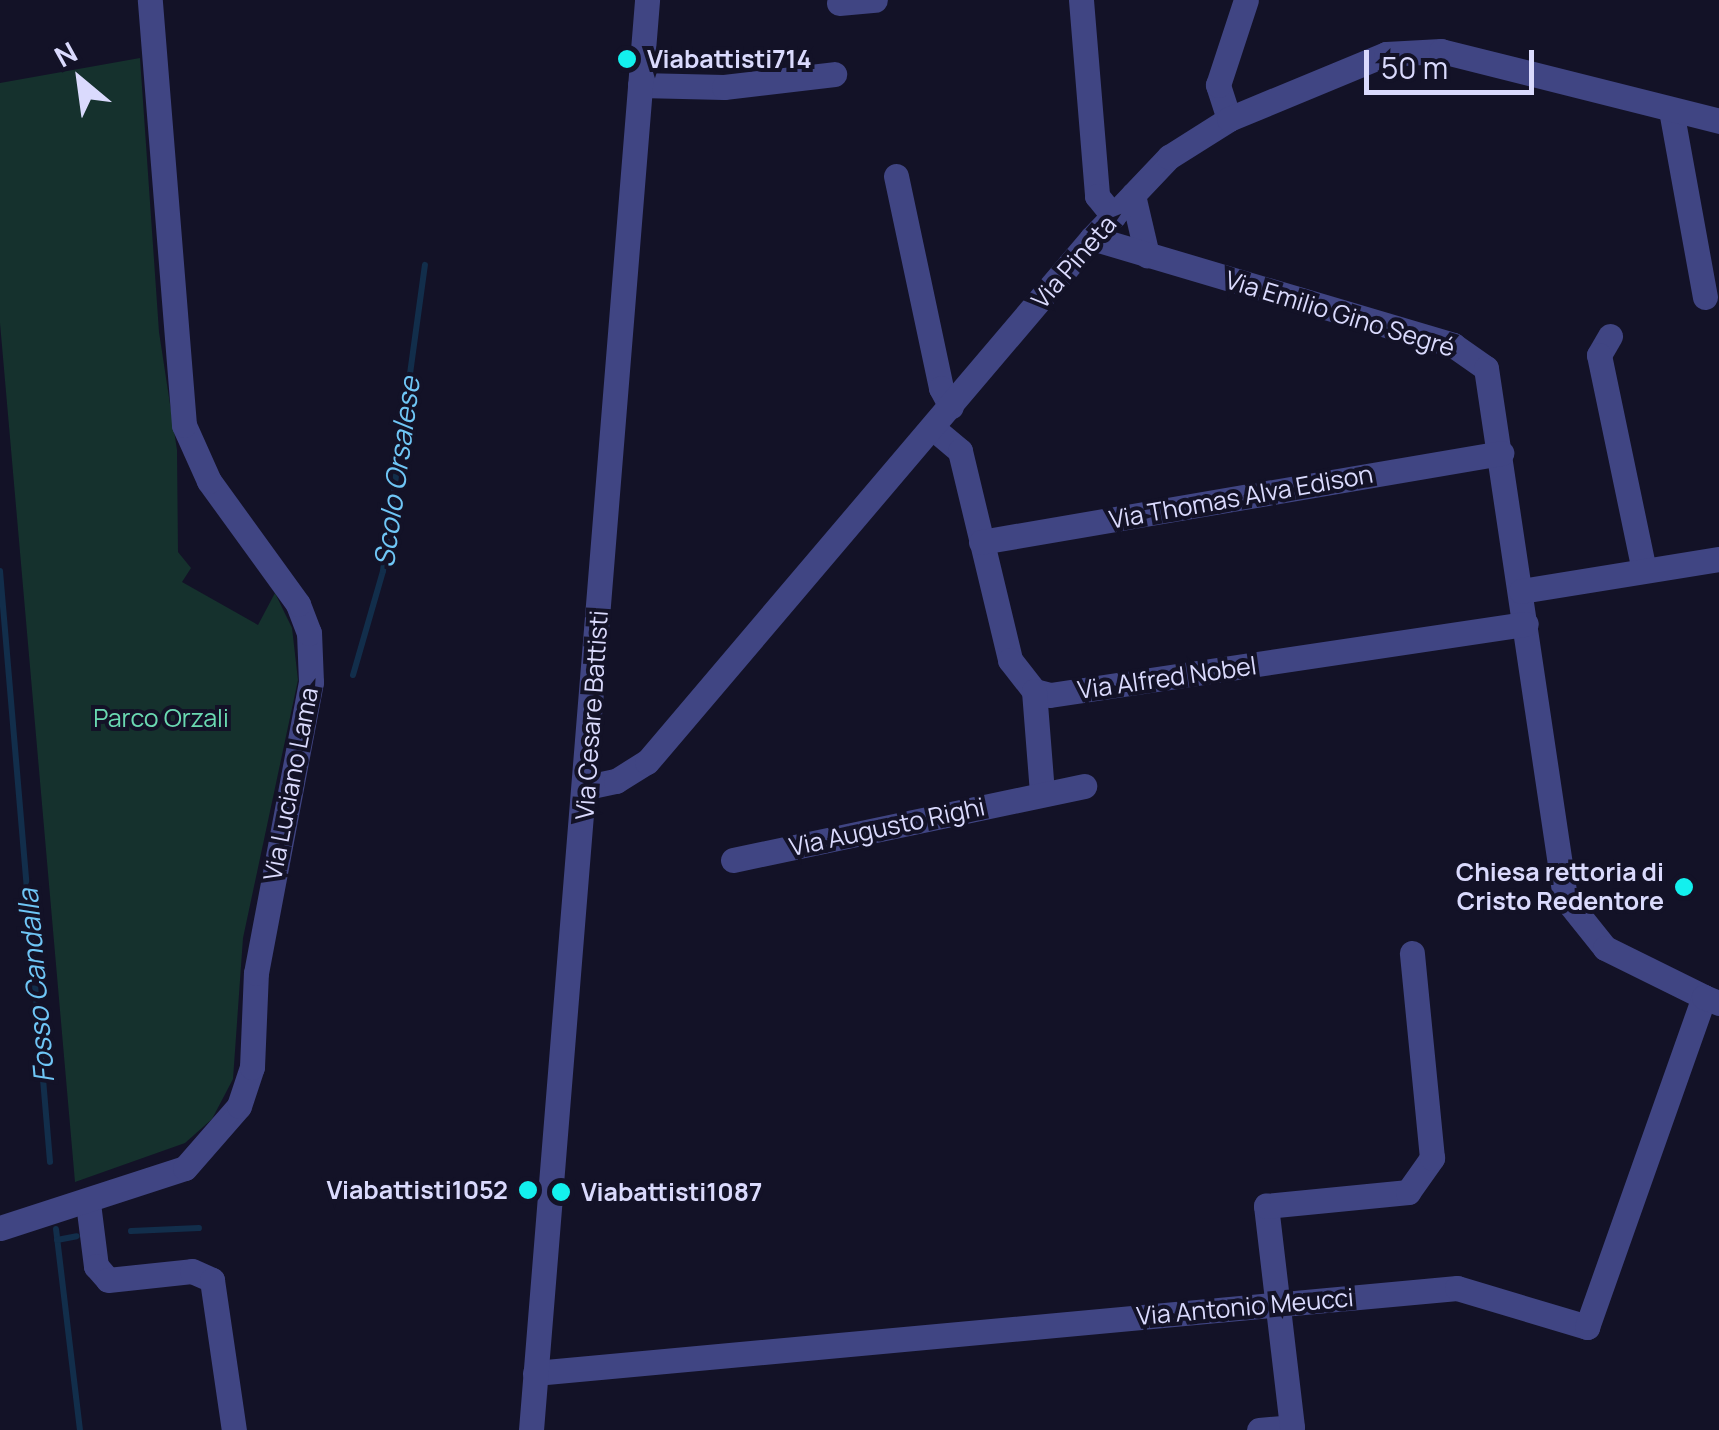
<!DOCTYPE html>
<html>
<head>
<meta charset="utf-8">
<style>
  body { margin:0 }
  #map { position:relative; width:1719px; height:1430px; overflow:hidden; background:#131227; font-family:Manrope,sans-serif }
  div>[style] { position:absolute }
  .green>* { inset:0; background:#15312d }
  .stream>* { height:6px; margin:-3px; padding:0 3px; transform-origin:3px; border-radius:3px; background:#122e4b }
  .minor>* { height:25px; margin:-12.5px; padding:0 12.5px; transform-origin:12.5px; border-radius:12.5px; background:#404583 }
  .dots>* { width:28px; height:28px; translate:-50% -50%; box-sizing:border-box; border:5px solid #131227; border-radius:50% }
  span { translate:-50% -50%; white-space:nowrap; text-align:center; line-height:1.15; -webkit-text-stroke:8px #131227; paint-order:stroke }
  .poi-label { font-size:25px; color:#dadafd; font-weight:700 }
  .left { translate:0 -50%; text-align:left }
  .right { translate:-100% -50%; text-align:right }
  .street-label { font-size:25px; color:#dadafd }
  .park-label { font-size:25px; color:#6ad9b1 }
  .water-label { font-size:28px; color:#6fc6f6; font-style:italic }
  .north { position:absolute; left:30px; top:30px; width:100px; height:100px; -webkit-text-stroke:8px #131227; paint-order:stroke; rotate:331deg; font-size:28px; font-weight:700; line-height:40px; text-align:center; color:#dadafd }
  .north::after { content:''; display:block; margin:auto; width:35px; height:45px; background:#dadafd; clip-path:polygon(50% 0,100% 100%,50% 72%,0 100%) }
  .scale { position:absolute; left:1364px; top:50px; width:170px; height:45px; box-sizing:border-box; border:5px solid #dadafd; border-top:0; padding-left:12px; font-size:30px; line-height:35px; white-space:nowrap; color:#dadafd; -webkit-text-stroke:8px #131227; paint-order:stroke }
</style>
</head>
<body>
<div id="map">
  <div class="green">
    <i style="clip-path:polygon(140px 58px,159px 332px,177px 450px,178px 552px,191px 568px,182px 582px,258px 625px,275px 593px,292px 628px,298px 680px,243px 938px,233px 1079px,212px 1119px,185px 1143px,75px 1182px,0 323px,0 83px)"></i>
  </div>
  <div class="stream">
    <i style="left:0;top:571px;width:593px;rotate:85.16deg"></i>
    <i style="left:353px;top:675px;width:108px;rotate:-73.9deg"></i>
    <i style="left:383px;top:571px;width:309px;rotate:-82.2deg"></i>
    <i style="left:56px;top:1229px;width:202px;rotate:83.2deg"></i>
    <i style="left:131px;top:1231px;width:68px;rotate:-2.5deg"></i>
    <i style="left:57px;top:1240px;width:20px;rotate:-11deg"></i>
  </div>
  <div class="minor">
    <i style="left:1081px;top:0;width:197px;rotate:85.3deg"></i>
    <i style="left:1097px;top:196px;width:26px;rotate:51deg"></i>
    <i style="left:839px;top:3px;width:36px;rotate:-5deg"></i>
    <i style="left:640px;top:85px;width:84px;rotate:1.4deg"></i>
    <i style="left:724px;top:87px;width:111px;rotate:-6.7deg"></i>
    <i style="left:1671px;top:110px;width:190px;rotate:79.7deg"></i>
    <i style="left:1229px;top:119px;width:36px;rotate:-108deg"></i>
    <i style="left:1218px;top:85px;width:89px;rotate:-71.8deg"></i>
    <i style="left:896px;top:176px;width:217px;rotate:78deg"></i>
    <i style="left:941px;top:388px;width:21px;rotate:62deg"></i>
    <i style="left:1133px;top:195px;width:62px;rotate:76.9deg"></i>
    <i style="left:1092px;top:238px;width:377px;rotate:16.5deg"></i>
    <i style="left:1453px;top:345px;width:40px;rotate:34.9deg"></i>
    <i style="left:1486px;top:368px;width:536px;rotate:81.52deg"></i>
    <i style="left:1565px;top:898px;width:64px;rotate:51.3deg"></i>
    <i style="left:1605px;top:948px;width:110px;rotate:26.3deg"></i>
    <i style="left:1610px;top:336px;width:22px;rotate:120deg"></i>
    <i style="left:1599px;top:355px;width:220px;rotate:78.2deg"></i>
    <i style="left:934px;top:429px;width:34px;rotate:40deg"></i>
    <i style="left:960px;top:451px;width:215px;rotate:76.5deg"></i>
    <i style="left:1010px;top:660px;width:39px;rotate:52deg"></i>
    <i style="left:1034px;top:691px;width:16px;rotate:14deg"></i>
    <i style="left:1050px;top:695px;width:481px;rotate:-8.5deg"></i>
    <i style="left:981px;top:542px;width:528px;rotate:-9.71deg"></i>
    <i style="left:1521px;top:591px;width:201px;rotate:-9.2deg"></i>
    <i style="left:1034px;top:691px;width:102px;rotate:85.5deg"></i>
    <i style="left:587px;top:787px;width:30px;rotate:-12deg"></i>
    <i style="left:616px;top:781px;width:36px;rotate:-32deg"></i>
    <i style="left:647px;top:762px;width:687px;rotate:-49.66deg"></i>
    <i style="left:1092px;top:238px;width:112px;rotate:-46.5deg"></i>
    <i style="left:1169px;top:157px;width:71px;rotate:-32.3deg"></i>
    <i style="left:1229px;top:119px;width:170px;rotate:-22.5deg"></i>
    <i style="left:1386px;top:54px;width:55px;rotate:-3.1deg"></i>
    <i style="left:1441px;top:51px;width:287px;rotate:14.1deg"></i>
    <i style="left:733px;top:860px;width:359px;rotate:-11.9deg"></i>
    <i style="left:88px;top:1203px;width:64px;rotate:82.8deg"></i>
    <i style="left:96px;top:1266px;width:18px;rotate:49deg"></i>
    <i style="left:108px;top:1280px;width:84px;rotate:-6.1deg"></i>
    <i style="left:192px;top:1271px;width:22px;rotate:24deg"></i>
    <i style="left:212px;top:1280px;width:152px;rotate:81.7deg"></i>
    <i style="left:0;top:1228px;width:194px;rotate:-18deg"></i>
    <i style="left:185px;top:1168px;width:82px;rotate:-48.9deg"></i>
    <i style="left:239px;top:1106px;width:41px;rotate:-71.6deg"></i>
    <i style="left:252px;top:1067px;width:94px;rotate:-87.6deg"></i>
    <i style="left:256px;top:973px;width:296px;rotate:-79.3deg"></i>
    <i style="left:311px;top:682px;width:49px;rotate:-92.3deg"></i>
    <i style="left:309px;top:633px;width:31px;rotate:-111deg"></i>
    <i style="left:298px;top:604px;width:152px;rotate:-125.9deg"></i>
    <i style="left:209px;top:481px;width:61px;rotate:-114.1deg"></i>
    <i style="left:184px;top:425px;width:426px;rotate:-94.6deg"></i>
    <i style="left:535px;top:1373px;width:926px;rotate:-5.27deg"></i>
    <i style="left:1457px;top:1288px;width:136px;rotate:16.7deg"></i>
    <i style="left:1587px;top:1327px;width:350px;rotate:-70.5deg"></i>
    <i style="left:1704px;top:997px;width:16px;rotate:22deg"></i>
    <i style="left:531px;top:1430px;width:1435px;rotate:-85.36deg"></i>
    <i style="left:1259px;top:1430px;width:33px;rotate:-5deg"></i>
    <i style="left:1292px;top:1427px;width:223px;rotate:-96.7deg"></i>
    <i style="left:1266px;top:1206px;width:143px;rotate:-5.6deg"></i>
    <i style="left:1408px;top:1192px;width:42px;rotate:-54.8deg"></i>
    <i style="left:1432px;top:1158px;width:206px;rotate:-95.6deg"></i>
  </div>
  <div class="dots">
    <i style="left:627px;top:59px;background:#13f0ee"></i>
    <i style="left:1684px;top:887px;background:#13f0ee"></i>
    <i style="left:528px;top:1190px;background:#13f0ee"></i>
    <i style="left:561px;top:1192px;background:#13f0ee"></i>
  </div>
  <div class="poi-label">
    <span class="left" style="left:647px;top:59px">Viabattisti714</span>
    <span class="right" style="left:1664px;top:887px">Chiesa rettoria di<br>Cristo Redentore</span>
    <span class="right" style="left:508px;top:1190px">Viabattisti1052</span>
    <span class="left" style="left:581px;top:1192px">Viabattisti1087</span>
  </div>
  <div class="street-label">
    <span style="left:1074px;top:262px;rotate:-49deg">Via Pineta</span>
    <span style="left:1340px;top:314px;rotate:17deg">Via Emilio Gino Segré</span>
    <span style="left:1241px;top:497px;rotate:-10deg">Via Thomas Alva Edison</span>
    <span style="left:1167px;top:678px;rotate:-8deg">Via Alfred Nobel</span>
    <span style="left:592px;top:715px;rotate:-86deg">Via Cesare Battisti</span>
    <span style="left:291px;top:784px;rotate:-79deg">Via Luciano Lama</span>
    <span style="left:887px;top:827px;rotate:-12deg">Via Augusto Righi</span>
    <span style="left:1245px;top:1307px;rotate:-5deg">Via Antonio Meucci</span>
  </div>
  <div class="park-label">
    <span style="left:161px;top:718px">Parco Orzali</span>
  </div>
  <div class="water-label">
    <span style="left:396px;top:472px;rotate:-82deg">Scolo Orsalese</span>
    <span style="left:35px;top:986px;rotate:-95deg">Fosso Candalla</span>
  </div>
  <div class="north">N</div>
  <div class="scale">50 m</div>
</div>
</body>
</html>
